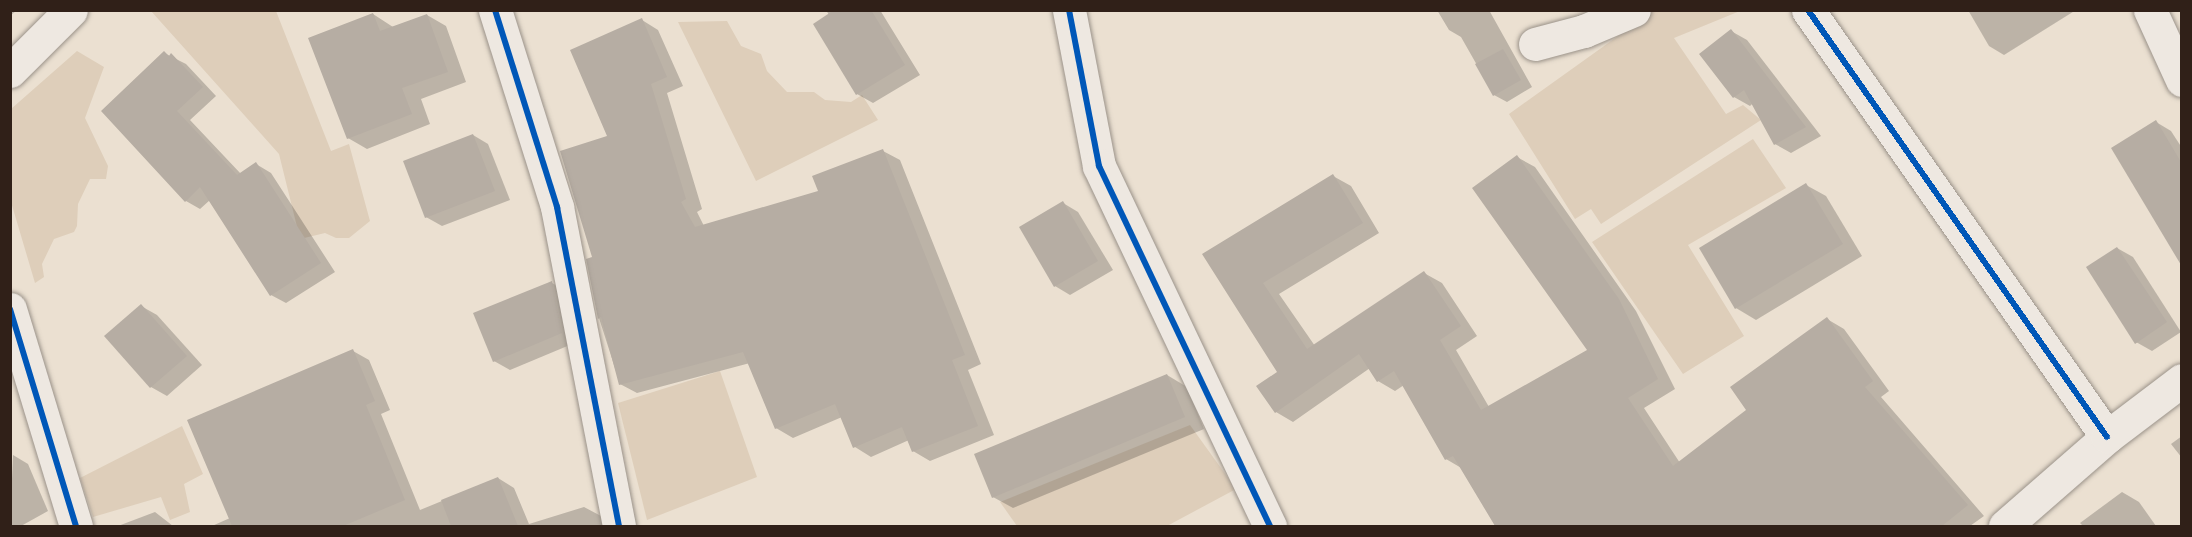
<!DOCTYPE html>
<html>
<head>
<meta charset="utf-8">
<style>
  body { margin:0 }
  #map { position:relative; width:2192px; height:537px; overflow:hidden; background:#ebe0d1; font-family:"Sorts Mill Goudy",serif }
  div>[style] { position:absolute }
  .green>* { inset:0; background:#deceba }
  .shadow>* { inset:0; background:#0003 }
  .building>* { inset:0; background:#b6ada3 }
  .roads { filter:drop-shadow(0 0 2px #9a9289) drop-shadow(0 0 2px #9a9289) }
  .minor>* { height:33px; margin:-16.5px; padding:0 16.5px; transform-origin:16.5px; border-radius:16.5px; background:#eee8e1 }
  .cycleway>* { height:6px; margin:-3px; padding:0 3px; transform-origin:3px; border-radius:3px; background:#0057b8 }
  span { translate:-50% -50%; white-space:nowrap; text-align:center; line-height:1.15; -webkit-text-stroke:5px #f9ecda; paint-order:stroke }
  .frame { position:absolute; inset:0; border:12px solid #302018; pointer-events:none }
</style>
</head>
<body>
<div id="map">
  <div class="green">
    <i style="clip-path:polygon(151px 11px,276px 11px,331px 151px,349px 144px,370px 221px,349px 238px,336px 238px,325px 233px,300px 239px,279px 154px)"></i>
    <i style="clip-path:polygon(1653px 11px,1740px 11px,1674px 38px,1726px 114px,1743px 105px,1761px 120px,1601px 224px,1591px 209px,1575px 219px,1509px 114px)"></i>
    <i style="clip-path:polygon(727px 21px,741px 46px,761px 54px,767px 71px,787px 92px,814px 92px,825px 100px,851px 102px,862px 95px,878px 120px,756px 181px,678px 22px)"></i>
    <i style="clip-path:polygon(77px 51px,104px 67px,85px 118px,108px 166px,106px 179px,90px 179px,78px 204px,77px 226px,74px 232px,54px 239px,42px 264px,44px 277px,35px 283px,11px 202px,11px 109px)"></i>
    <i style="clip-path:polygon(1753px 139px,1786px 188px,1688px 245px,1744px 336px,1683px 374px,1592px 242px)"></i>
    <i style="clip-path:polygon(720px 371px,757px 477px,647px 520px,618px 403px)"></i>
    <i style="clip-path:polygon(1190px 425px,1236px 489px,1167px 526px,1017px 526px,1000px 502px)"></i>
    <i style="clip-path:polygon(182px 426px,203px 474px,184px 484px,190px 512px,170px 520px,161px 497px,93px 517px,80px 478px)"></i>
  </div>
  <div class="shadow">
    <i style="clip-path:polygon(10px 10px,17px 10px,10px 16px)"></i>
    <i style="clip-path:polygon(826px 10px,880px 10px,920px 75px,873px 103px,857px 94px,815px 24px,829px 15px)"></i>
    <i style="clip-path:polygon(1437px 10px,1489px 10px,1532px 87px,1507px 102px,1494px 95px,1461px 37px,1449px 30px)"></i>
    <i style="clip-path:polygon(1968px 10px,2076px 10px,2004px 55px,1989px 46px)"></i>
    <i style="clip-path:polygon(373px 14px,393px 27px,427px 15px,446px 26px,466px 82px,421px 99px,430px 124px,367px 149px,348px 138px)"></i>
    <i style="clip-path:polygon(642px 20px,658px 30px,683px 86px,667px 93px,702px 209px,697px 212px,704px 226px,820px 192px,883px 151px,900px 160px,981px 364px,968px 370px,994px 435px,930px 461px,913px 451px,909px 440px,871px 457px,855px 447px,842px 417px,793px 438px,776px 428px,750px 363px,637px 393px,620px 384px,599px 318px,594px 258px,609px 137px)"></i>
    <i style="clip-path:polygon(1731px 31px,1747px 40px,1821px 136px,1791px 153px,1775px 144px,1753px 103px,1750px 106px,1734px 97px)"></i>
    <i style="clip-path:polygon(164px 53px,186px 64px,216px 96px,190px 120px,241px 174px,256px 164px,271px 173px,335px 272px,286px 303px,271px 295px,210px 200px,200px 209px,186px 201px)"></i>
    <i style="clip-path:polygon(2156px 122px,2171px 131px,2182px 148px,2179px 240px)"></i>
    <i style="clip-path:polygon(473px 135px,488px 144px,510px 200px,442px 226px,426px 217px)"></i>
    <i style="clip-path:polygon(1517px 157px,1535px 167px,1636px 311px,1675px 389px,1644px 408px,1680px 463px,1748px 411px,1827px 319px,1844px 329px,1889px 391px,1881px 397px,1984px 516px,1970px 526px,1695px 526px,1672px 494px,1624px 526px,1497px 526px,1463px 469px,1446px 459px,1404px 385px,1395px 391px,1378px 381px,1370px 368px,1293px 422px,1276px 412px,1279px 373px,1204px 255px,1333px 176px,1351px 186px,1379px 233px,1279px 294px,1315px 346px,1424px 273px,1442px 283px,1477px 336px,1456px 350px,1489px 407px,1589px 351px)"></i>
    <i style="clip-path:polygon(1806px 185px,1826px 196px,1862px 256px,1756px 320px,1736px 308px)"></i>
    <i style="clip-path:polygon(1063px 203px,1078px 212px,1113px 270px,1070px 295px,1055px 286px)"></i>
    <i style="clip-path:polygon(2117px 248px,2133px 257px,2181px 332px,2152px 351px,2136px 342px)"></i>
    <i style="clip-path:polygon(552px 283px,568px 292px,577px 342px,510px 370px,494px 361px)"></i>
    <i style="clip-path:polygon(141px 306px,157px 315px,202px 365px,167px 396px,151px 387px,106px 336px)"></i>
    <i style="clip-path:polygon(353px 351px,369px 360px,390px 410px,381px 414px,420px 510px,498px 478px,514px 488px,529px 524px,584px 507px,601px 516px,604px 526px,212px 526px,230px 518px)"></i>
    <i style="clip-path:polygon(1167px 375px,1187px 387px,1204px 429px,1013px 508px,993px 497px)"></i>
    <i style="clip-path:polygon(2182px 436px,2182px 458px,2171px 444px)"></i>
    <i style="clip-path:polygon(13px 455px,28px 464px,48px 511px,21px 526px,10px 526px)"></i>
    <i style="clip-path:polygon(2122px 492px,2139px 502px,2156px 526px,2083px 526px,2080px 523px)"></i>
    <i style="clip-path:polygon(155px 512px,173px 526px,118px 526px)"></i>
  </div>
  <div class="building">
    <i style="clip-path:polygon(834px 10px,871px 10px,905px 65px,856px 95px,813px 24px)"></i>
    <i style="clip-path:polygon(373px 13px,380px 31px,427px 14px,448px 72px,402px 88px,412px 114px,347px 139px,308px 38px)"></i>
    <i style="clip-path:polygon(642px 18px,667px 77px,651px 84px,686px 199px,681px 202px,695px 227px,818px 191px,812px 176px,883px 149px,965px 355px,952px 360px,978px 426px,912px 452px,902px 427px,853px 448px,835px 404px,775px 429px,743px 352px,619px 385px,601px 317px,598px 319px,586px 259px,592px 257px,560px 151px,607px 136px,570px 50px)"></i>
    <i style="clip-path:polygon(1731px 29px,1806px 127px,1774px 145px,1744px 90px,1733px 98px,1699px 54px)"></i>
    <i style="clip-path:polygon(1503px 49px,1521px 80px,1493px 96px,1475px 64px)"></i>
    <i style="clip-path:polygon(164px 51px,169px 56px,171px 53px,203px 87px,177px 111px,237px 175px,256px 162px,321px 263px,270px 296px,200px 187px,185px 202px,101px 111px)"></i>
    <i style="clip-path:polygon(2156px 120px,2181px 162px,2181px 265px,2111px 148px)"></i>
    <i style="clip-path:polygon(473px 134px,495px 191px,425px 218px,403px 161px)"></i>
    <i style="clip-path:polygon(1517px 155px,1619px 299px,1658px 379px,1628px 398px,1673px 466px,1746px 410px,1730px 387px,1827px 317px,1873px 381px,1865px 387px,1968px 505px,1942px 526px,1495px 526px,1453px 456px,1445px 460px,1394px 371px,1377px 382px,1359px 354px,1275px 413px,1256px 386px,1277px 372px,1202px 254px,1333px 174px,1363px 223px,1263px 283px,1307px 349px,1424px 271px,1461px 326px,1440px 340px,1481px 410px,1587px 350px,1472px 188px)"></i>
    <i style="clip-path:polygon(1806px 183px,1843px 244px,1735px 309px,1699px 248px)"></i>
    <i style="clip-path:polygon(1063px 201px,1098px 261px,1054px 287px,1019px 227px)"></i>
    <i style="clip-path:polygon(2117px 247px,2167px 322px,2135px 344px,2086px 267px)"></i>
    <i style="clip-path:polygon(552px 281px,562px 333px,493px 362px,473px 313px)"></i>
    <i style="clip-path:polygon(141px 304px,187px 356px,150px 388px,104px 336px)"></i>
    <i style="clip-path:polygon(353px 349px,375px 401px,366px 405px,405px 500px,343px 526px,232px 526px,187px 420px)"></i>
    <i style="clip-path:polygon(1167px 374px,1185px 417px,992px 498px,974px 454px)"></i>
    <i style="clip-path:polygon(498px 477px,518px 526px,451px 526px,441px 500px)"></i>
  </div>
  <div class="roads">
    <div class="minor">
      <i style="left:495px;top:10px;width:207px;rotate:72.5deg"></i>
      <i style="left:557px;top:207px;width:325px;rotate:79deg"></i>
      <i style="left:1069px;top:10px;width:159px;rotate:79.1deg"></i>
      <i style="left:1099px;top:166px;width:399px;rotate:64.6deg"></i>
      <i style="left:1808px;top:10px;width:521px;rotate:55deg"></i>
      <i style="left:2150px;top:10px;width:77px;rotate:65.4deg"></i>
      <i style="left:1535px;top:44px;width:51px;rotate:-14.9deg"></i>
      <i style="left:1584px;top:31px;width:54px;rotate:-22.8deg"></i>
      <i style="left:10px;top:71px;width:86px;rotate:-45deg"></i>
      <i style="left:10px;top:309px;width:227px;rotate:73.1deg"></i>
      <i style="left:2005px;top:526px;width:135px;rotate:-41.1deg"></i>
      <i style="left:2107px;top:437px;width:94px;rotate:-37.2deg"></i>
    </div>
  </div>
  <div class="cycleway">
    <i style="left:495px;top:10px;width:207px;rotate:72.5deg"></i>
    <i style="left:557px;top:207px;width:325px;rotate:79deg"></i>
    <i style="left:1069px;top:10px;width:159px;rotate:79.1deg"></i>
    <i style="left:1099px;top:166px;width:399px;rotate:64.6deg"></i>
    <i style="left:1808px;top:10px;width:521px;rotate:55deg"></i>
    <i style="left:10px;top:309px;width:227px;rotate:73.1deg"></i>
  </div>
  <div class="frame"></div>
</div>
</body>
</html>
